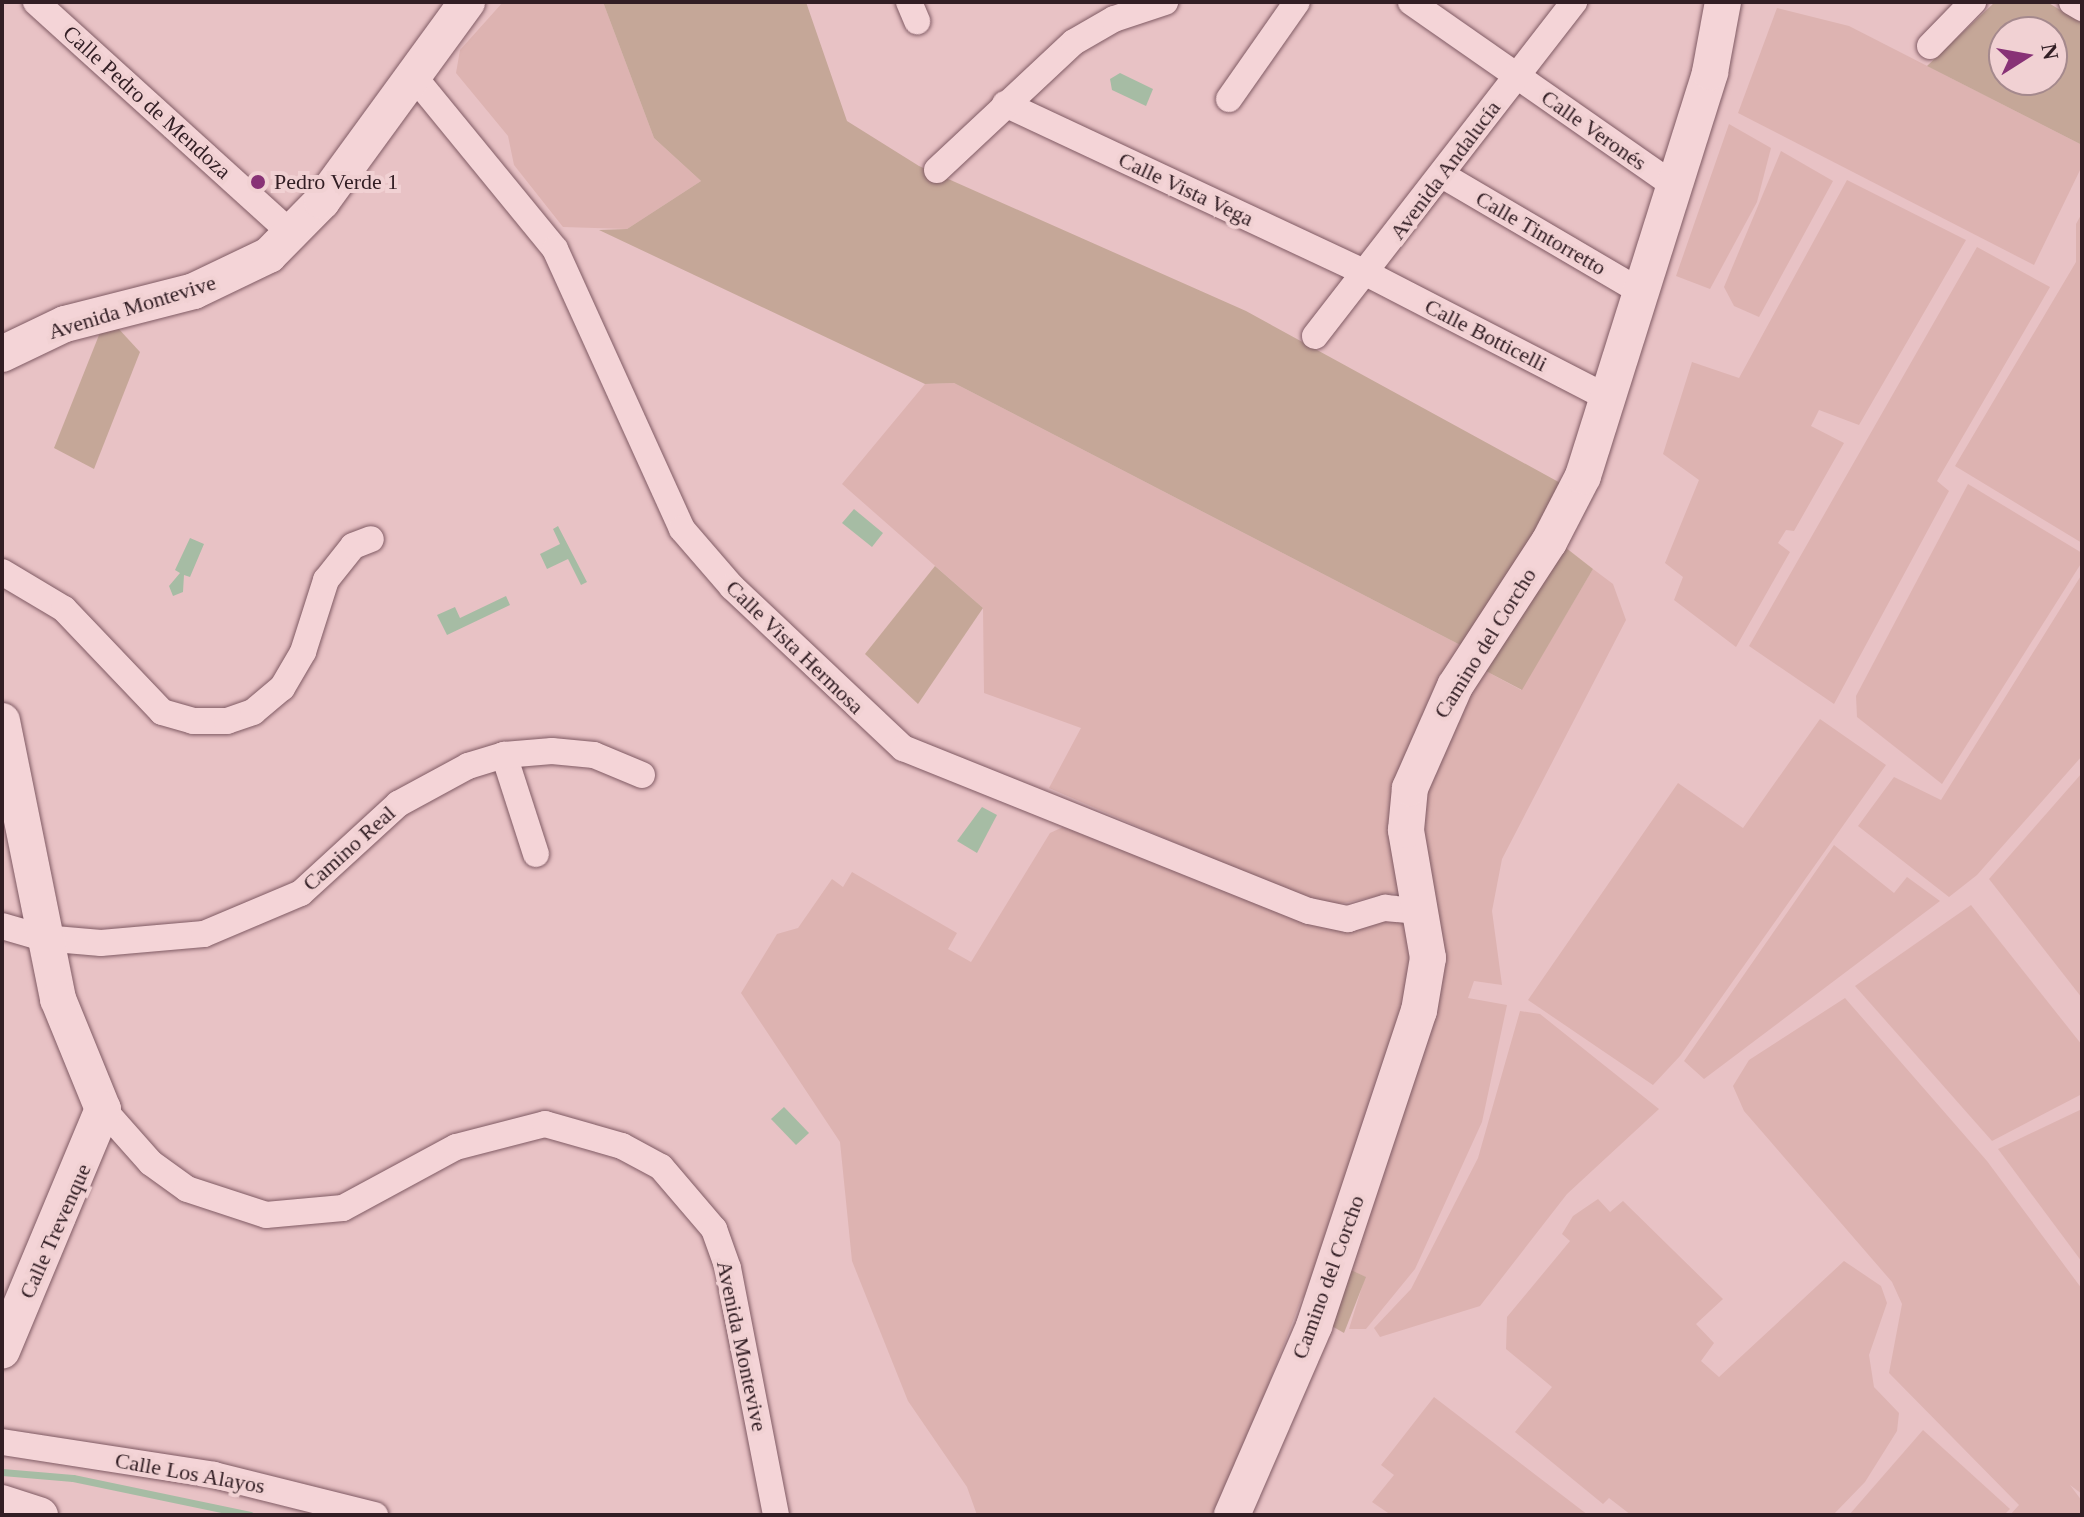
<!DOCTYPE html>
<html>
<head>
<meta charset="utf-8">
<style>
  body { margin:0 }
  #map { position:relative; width:2084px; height:1517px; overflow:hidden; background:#e8c2c5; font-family:"Times New Roman",serif }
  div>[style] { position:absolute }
  .farmland>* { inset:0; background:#ddb3b1 }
  .green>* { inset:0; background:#c5a798 }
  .water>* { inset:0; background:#a6bca4 }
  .stream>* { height:7px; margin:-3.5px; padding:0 3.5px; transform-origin:3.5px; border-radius:3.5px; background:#a6bca4 }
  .roads { filter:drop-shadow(0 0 2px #805b64) drop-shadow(0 0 2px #805b64) }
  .street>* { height:26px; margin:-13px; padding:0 13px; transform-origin:13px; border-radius:13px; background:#f4d4d7 }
  .secondary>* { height:36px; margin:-18px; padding:0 18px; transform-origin:18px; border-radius:18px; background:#f4d4d7 }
  .dots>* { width:22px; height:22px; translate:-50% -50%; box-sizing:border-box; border:4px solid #f1d1d3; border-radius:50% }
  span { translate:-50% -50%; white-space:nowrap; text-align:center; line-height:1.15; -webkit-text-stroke:8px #f1d1d3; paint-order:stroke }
  .street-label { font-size:22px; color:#321e24 }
  .poi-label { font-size:22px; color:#321e24 }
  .left { translate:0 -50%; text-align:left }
  .frame { position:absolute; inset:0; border:4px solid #321e24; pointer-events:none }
  .north { position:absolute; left:1988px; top:16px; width:80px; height:80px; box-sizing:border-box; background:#f1d1d3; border:2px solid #a5898d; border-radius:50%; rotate:79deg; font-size:22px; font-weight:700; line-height:32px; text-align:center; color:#321e24 }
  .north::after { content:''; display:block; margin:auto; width:28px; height:36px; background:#883276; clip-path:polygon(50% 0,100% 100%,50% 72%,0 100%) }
</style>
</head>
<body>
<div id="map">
  <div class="farmland">
    <i style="clip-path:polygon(503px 2px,603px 2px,654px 138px,701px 181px,627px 229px,563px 227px,514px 165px,508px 136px,456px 73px,460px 50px)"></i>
    <i style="clip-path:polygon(1777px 8px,1849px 26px,2082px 145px,2082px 166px,2034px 265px,1738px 113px)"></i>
    <i style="clip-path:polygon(1729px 124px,1771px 148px,1757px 202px,1710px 289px,1676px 276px)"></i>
    <i style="clip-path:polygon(1781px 151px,1833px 181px,1759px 317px,1734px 306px,1724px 287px)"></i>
    <i style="clip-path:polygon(1847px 180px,1966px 240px,1859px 425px,1819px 410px,1811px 426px,1844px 443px,1794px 531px,1786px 530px,1778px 543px,1790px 552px,1736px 647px,1674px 600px,1683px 577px,1665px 563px,1699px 480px,1663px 454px,1692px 362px,1739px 378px)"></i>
    <i style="clip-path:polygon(2082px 213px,2082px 543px,1955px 466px,2076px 262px,2076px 224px)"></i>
    <i style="clip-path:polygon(1977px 247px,2050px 287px,1937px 481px,1949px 491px,1834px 704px,1749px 646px)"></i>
    <i style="clip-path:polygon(954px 383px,1468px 649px,1414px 742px,1404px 891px,1324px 907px,1049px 788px,1081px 728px,984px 693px,983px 608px,842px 484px,925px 384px)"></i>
    <i style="clip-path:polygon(1968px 484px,2082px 553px,2082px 562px,1942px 784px,1857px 717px,1856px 696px)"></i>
    <i style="clip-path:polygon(1593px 569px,1613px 584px,1626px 620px,1502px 859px,1492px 911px,1502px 985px,1474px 981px,1468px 998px,1507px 1005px,1482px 1122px,1415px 1269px,1366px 1329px,1349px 1329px,1365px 1277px,1349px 1269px,1433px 1000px,1419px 819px,1425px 777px,1482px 669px,1521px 690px)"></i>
    <i style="clip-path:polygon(2082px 574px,2082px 756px,1977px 875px,1949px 897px,1858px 826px,1894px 777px,1941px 800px)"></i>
    <i style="clip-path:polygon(1820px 719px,1886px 765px,1680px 1056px,1653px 1085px,1528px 1000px,1678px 783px,1743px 828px)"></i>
    <i style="clip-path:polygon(2082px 773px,2082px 998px,1989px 879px)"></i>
    <i style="clip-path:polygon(1063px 827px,1315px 925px,1381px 917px,1400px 919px,1412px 934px,1418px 967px,1316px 1284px,1301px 1300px,1224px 1500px,1211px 1515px,977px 1515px,967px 1487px,908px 1401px,852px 1261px,840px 1142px,741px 993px,777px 934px,798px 928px,832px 879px,843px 887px,852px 872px,957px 933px,948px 949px,971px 962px,1050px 833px)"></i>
    <i style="clip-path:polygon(1834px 845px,1894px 893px,1907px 877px,1940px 901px,1704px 1079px,1684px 1061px)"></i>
    <i style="clip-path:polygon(1971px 905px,2082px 1045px,2082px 1094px,1992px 1141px,1855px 986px)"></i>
    <i style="clip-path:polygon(1845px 998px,1987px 1161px,2082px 1289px,2082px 1494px,2070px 1485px,2082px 1501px,2082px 1515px,2010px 1515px,2019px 1505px,1889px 1373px,1902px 1304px,1892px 1282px,1744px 1111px,1733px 1086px,1749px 1060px)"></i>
    <i style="clip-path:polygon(1520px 1011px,1540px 1014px,1659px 1109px,1567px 1194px,1480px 1306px,1380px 1337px,1374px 1328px,1411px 1289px,1478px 1158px)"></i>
    <i style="clip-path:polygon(2082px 1109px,2082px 1262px,1998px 1149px)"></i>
    <i style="clip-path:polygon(1598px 1199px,1610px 1212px,1623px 1201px,1723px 1299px,1696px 1324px,1714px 1343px,1701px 1361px,1719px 1377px,1844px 1261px,1881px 1286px,1887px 1303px,1869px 1355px,1874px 1387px,1899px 1413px,1897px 1431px,1865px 1482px,1833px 1515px,1631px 1515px,1609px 1498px,1603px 1504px,1515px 1432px,1552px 1387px,1506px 1349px,1507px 1317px,1570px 1241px,1562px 1234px,1573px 1216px)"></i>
    <i style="clip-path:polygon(1434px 1397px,1588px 1515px,1391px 1515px,1372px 1502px,1394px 1475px,1381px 1465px)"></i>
    <i style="clip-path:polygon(1923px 1430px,2010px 1509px,2004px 1515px,1849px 1515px)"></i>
  </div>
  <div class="green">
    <i style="clip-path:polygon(603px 2px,806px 2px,847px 121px,919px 166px,1246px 311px,1564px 485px,1468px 649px,954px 383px,925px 384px,599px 230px,627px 229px,701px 181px,654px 138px)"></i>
    <i style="clip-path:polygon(evenodd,1995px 2px,2047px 2px,2082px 23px,2082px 145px,1927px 66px,1995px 2px,2004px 32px,2052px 32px,2052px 80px,2004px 80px,2004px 32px)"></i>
    <i style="clip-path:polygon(117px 327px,140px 352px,94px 469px,54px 448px,101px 330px)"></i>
    <i style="clip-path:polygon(1561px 544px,1593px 569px,1522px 690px,1482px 669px)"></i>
    <i style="clip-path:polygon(935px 566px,983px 608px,918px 704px,865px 654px)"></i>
    <i style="clip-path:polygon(1349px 1269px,1366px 1277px,1344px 1333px,1323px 1321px)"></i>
  </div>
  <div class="water">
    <i style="clip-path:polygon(1120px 73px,1153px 89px,1146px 106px,1112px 90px,1110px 79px)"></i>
    <i style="clip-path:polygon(854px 509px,883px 533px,872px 547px,842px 523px)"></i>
    <i style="clip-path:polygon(558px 526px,587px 582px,581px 585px,568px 559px,547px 569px,540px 554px,560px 544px,553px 529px)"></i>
    <i style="clip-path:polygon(190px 538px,204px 544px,190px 577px,184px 575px,183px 592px,173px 596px,169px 586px,180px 573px,175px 570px)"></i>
    <i style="clip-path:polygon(506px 596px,510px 605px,447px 635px,437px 615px,455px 607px,460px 618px)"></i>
    <i style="clip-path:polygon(982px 807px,997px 815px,977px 853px,957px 841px)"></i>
    <i style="clip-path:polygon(784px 1107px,809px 1133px,796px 1145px,771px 1119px)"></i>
  </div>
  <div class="stream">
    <i style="left:2px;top:1472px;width:71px;rotate:4.8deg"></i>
    <i style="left:73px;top:1478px;width:181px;rotate:11.8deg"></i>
  </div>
  <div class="roads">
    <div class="street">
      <i style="left:36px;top:2px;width:345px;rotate:42.2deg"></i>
      <i style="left:909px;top:2px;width:21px;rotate:67deg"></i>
      <i style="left:1411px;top:2px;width:318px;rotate:34.9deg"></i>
      <i style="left:2072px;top:2px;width:12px;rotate:31deg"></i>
      <i style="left:1930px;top:46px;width:62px;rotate:-45.7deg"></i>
      <i style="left:411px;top:73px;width:227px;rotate:50.7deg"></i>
      <i style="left:555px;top:249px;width:307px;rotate:65.6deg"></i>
      <i style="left:682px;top:529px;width:77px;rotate:49.2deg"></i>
      <i style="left:732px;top:587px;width:235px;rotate:43.3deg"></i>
      <i style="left:903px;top:748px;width:437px;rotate:21.9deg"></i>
      <i style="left:1309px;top:911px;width:40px;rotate:12deg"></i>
      <i style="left:1348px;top:919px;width:39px;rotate:-17deg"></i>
      <i style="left:1385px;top:908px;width:34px;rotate:5deg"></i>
      <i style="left:1229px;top:99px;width:118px;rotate:-55deg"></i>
      <i style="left:1005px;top:104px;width:399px;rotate:25.1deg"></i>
      <i style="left:1366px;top:273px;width:270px;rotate:27.3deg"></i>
      <i style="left:937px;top:170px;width:187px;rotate:-43.1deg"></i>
      <i style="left:1074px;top:42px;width:46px;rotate:-29.9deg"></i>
      <i style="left:1114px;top:19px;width:54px;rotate:-18.4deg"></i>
      <i style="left:1442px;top:175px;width:229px;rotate:30.4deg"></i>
      <i style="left:1315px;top:336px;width:423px;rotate:-52.2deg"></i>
      <i style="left:2px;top:572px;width:72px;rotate:30.8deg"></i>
      <i style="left:64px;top:609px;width:142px;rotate:46.4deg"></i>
      <i style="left:162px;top:712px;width:32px;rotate:16deg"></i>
      <i style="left:193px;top:721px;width:34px"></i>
      <i style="left:227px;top:721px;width:28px;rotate:-19deg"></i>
      <i style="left:253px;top:712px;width:38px;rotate:-40deg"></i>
      <i style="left:282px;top:688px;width:42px;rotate:-59.7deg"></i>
      <i style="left:303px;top:652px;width:76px;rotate:-72.3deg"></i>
      <i style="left:326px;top:580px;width:43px;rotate:-51.5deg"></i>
      <i style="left:353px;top:546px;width:19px;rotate:-21deg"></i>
      <i style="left:504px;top:755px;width:104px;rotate:72.1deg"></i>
      <i style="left:2px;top:926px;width:43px;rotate:16.3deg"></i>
      <i style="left:43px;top:938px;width:58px;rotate:4.9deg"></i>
      <i style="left:101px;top:943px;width:103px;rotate:-5deg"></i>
      <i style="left:204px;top:934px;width:105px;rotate:-22.9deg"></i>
      <i style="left:301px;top:893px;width:132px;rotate:-42.5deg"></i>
      <i style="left:398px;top:804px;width:80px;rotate:-28.5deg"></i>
      <i style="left:468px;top:766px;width:38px;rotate:-17deg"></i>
      <i style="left:504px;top:755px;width:48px;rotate:-4.8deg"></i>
      <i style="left:552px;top:751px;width:42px;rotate:5.4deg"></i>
      <i style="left:594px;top:755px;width:52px;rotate:22.6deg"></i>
      <i style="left:103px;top:1109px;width:72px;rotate:48.4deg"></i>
      <i style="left:151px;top:1163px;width:44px;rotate:35.8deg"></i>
      <i style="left:187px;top:1189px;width:83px;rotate:18.2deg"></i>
      <i style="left:266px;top:1215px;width:77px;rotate:-5.2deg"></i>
      <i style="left:343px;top:1208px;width:128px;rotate:-28.4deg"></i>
      <i style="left:456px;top:1147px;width:92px;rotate:-14.5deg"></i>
      <i style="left:545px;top:1124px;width:80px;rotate:15.9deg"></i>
      <i style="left:622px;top:1146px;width:44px;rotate:28.3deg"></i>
      <i style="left:661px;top:1167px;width:82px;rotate:49.5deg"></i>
      <i style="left:714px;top:1229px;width:41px;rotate:70.3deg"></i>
      <i style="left:728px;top:1268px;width:252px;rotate:79deg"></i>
      <i style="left:2px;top:1442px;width:215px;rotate:8.8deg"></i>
      <i style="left:214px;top:1475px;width:166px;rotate:14deg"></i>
    </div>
    <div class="secondary">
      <i style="left:2px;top:354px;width:70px;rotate:-25.5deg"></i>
      <i style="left:65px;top:324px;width:133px;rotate:-14.3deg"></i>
      <i style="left:194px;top:291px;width:83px;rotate:-25.6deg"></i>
      <i style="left:269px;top:255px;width:76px;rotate:-45.5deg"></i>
      <i style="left:322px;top:201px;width:246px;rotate:-53.9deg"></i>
      <i style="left:2px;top:721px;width:284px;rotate:78.6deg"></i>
      <i style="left:58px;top:999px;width:119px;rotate:67.8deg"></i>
      <i style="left:103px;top:1109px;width:262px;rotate:112.7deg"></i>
      <i style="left:2px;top:1503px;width:40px;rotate:18deg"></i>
      <i style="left:1232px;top:1515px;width:206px;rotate:-66.5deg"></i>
      <i style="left:1314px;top:1326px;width:332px;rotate:-71.6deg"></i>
      <i style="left:1419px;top:1011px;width:54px;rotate:-80.4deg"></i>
      <i style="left:1428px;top:958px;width:130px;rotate:-99.8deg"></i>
      <i style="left:1406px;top:830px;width:42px;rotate:-84.6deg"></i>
      <i style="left:1410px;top:788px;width:111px;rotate:-66.2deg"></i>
      <i style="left:1455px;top:686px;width:172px;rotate:-56.9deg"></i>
      <i style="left:1549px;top:542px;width:74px;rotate:-62.7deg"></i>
      <i style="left:1583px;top:476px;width:423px;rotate:-72.5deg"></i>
      <i style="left:1710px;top:72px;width:71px;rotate:-79.5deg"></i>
    </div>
  </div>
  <div class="dots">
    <i style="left:258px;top:182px;background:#883276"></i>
  </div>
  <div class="street-label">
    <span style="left:147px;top:102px;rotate:42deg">Calle Pedro de Mendoza</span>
    <span style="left:1594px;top:130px;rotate:35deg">Calle Veronés</span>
    <span style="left:1445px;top:170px;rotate:-53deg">Avenida Andalucía</span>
    <span style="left:1186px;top:189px;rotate:25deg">Calle Vista Vega</span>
    <span style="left:1541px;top:233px;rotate:30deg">Calle Tintorretto</span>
    <span style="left:132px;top:307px;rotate:-17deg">Avenida Montevive</span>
    <span style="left:1486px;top:335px;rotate:27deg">Calle Botticelli</span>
    <span style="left:1485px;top:643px;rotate:-58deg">Camino del Corcho</span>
    <span style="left:795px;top:647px;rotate:44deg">Calle Vista Hermosa</span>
    <span style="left:349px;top:848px;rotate:-42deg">Camino Real</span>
    <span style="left:55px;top:1231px;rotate:-66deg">Calle Trevenque</span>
    <span style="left:1328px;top:1277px;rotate:-70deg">Camino del Corcho</span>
    <span style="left:742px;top:1346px;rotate:78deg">Avenida Montevive</span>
    <span style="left:190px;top:1473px;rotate:10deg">Calle Los Alayos</span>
  </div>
  <div class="poi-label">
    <span class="left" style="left:274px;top:182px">Pedro Verde 1</span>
  </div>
  <div class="frame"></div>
  <div class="north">N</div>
</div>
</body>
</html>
